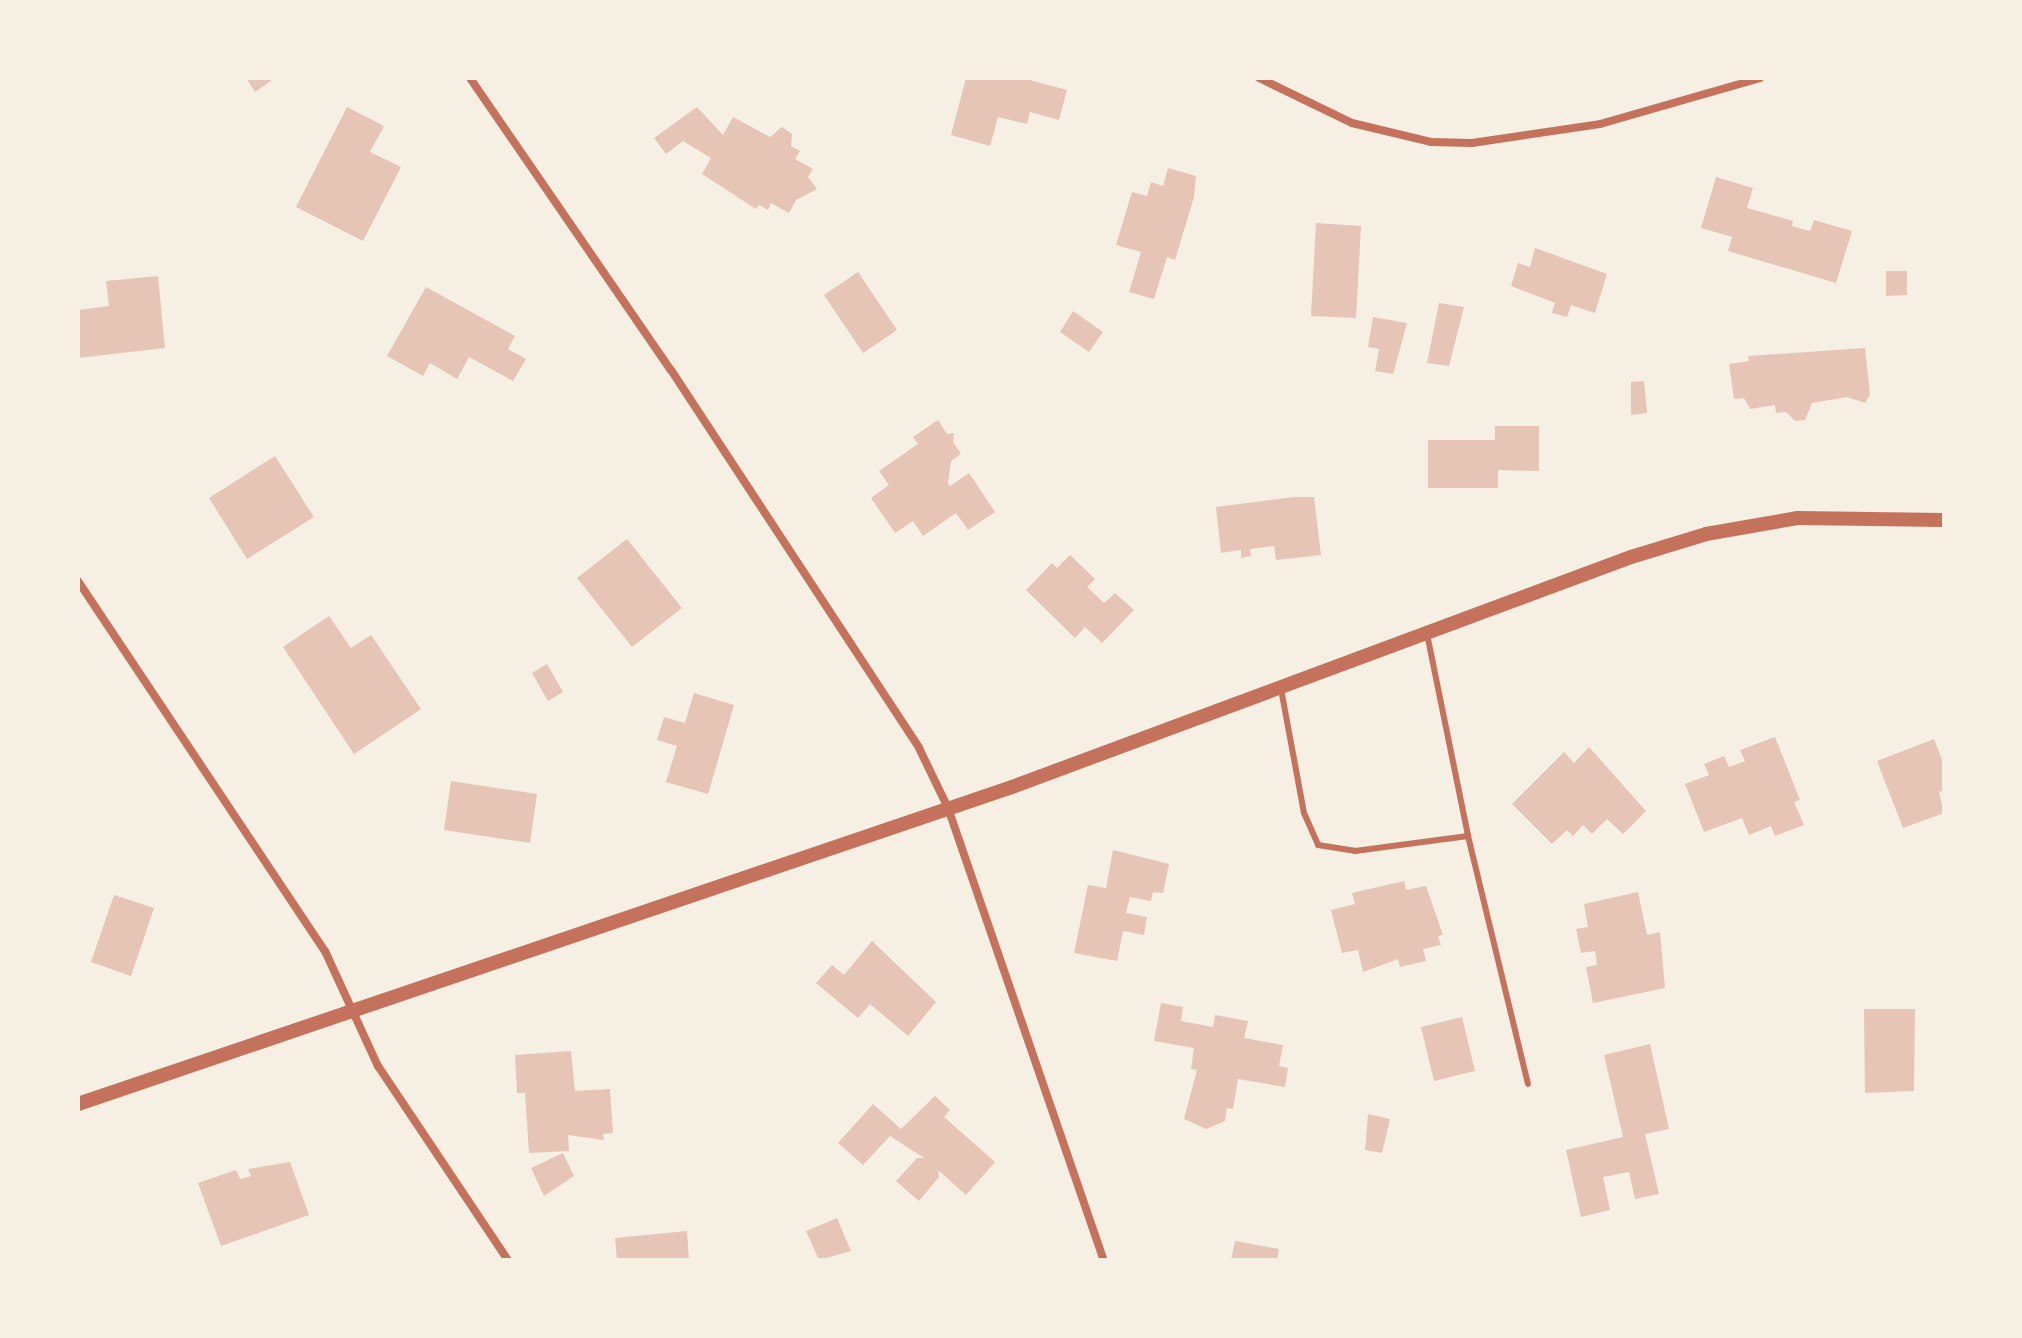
<!DOCTYPE html>
<html>
<head>
<meta charset="utf-8">
<style>
  body { margin:0 }
  #map { position:relative; width:2022px; height:1338px; overflow:hidden; background:#f6efe4; font-family:"DM Sans",sans-serif }
  div>[style] { position:absolute }
  .building>* { inset:0; background:#e6c5b7 }
  .service>* { height:6px; margin:-3px; padding:0 3px; transform-origin:3px; border-radius:3px; background:#c5725c }
  .minor>* { height:8px; margin:-4px; padding:0 4px; transform-origin:4px; border-radius:4px; background:#c5725c }
  .tertiary>* { height:14px; margin:-7px; padding:0 7px; transform-origin:7px; border-radius:7px; background:#c5725c }
  span { translate:-50% -50%; white-space:nowrap; text-align:center; line-height:1.15; -webkit-text-stroke:6px #f6efe4; paint-order:stroke }
  .frame { position:absolute; inset:0; border:80px solid #f6efe4; pointer-events:none }
</style>
</head>
<body>
<div id="map">
  <div class="building">
    <i style="clip-path:polygon(246px 78px,275px 78px,255px 92px)"></i>
    <i style="clip-path:polygon(966px 78px,1022px 78px,1067px 90px,1059px 120px,1030px 112px,1027px 124px,998px 117px,990px 146px,951px 135px)"></i>
    <i style="clip-path:polygon(347px 107px,384px 126px,370px 152px,401px 167px,363px 241px,296px 207px)"></i>
    <i style="clip-path:polygon(697px 107px,723px 135px,733px 117px,770px 137px,782px 127px,792px 134px,791px 146px,800px 151px,795px 159px,813px 169px,808px 177px,817px 189px,796px 200px,789px 213px,771px 203px,768px 210px,759px 205px,756px 209px,702px 174px,711px 158px,683px 141px,666px 154px,654px 138px)"></i>
    <i style="clip-path:polygon(1168px 168px,1196px 176px,1194px 197px,1175px 260px,1167px 257px,1154px 299px,1129px 292px,1141px 252px,1116px 245px,1132px 192px,1147px 196px,1151px 182px,1163px 186px)"></i>
    <i style="clip-path:polygon(1716px 177px,1753px 188px,1747px 208px,1793px 221px,1792px 226px,1810px 231px,1814px 220px,1852px 231px,1836px 283px,1728px 251px,1732px 237px,1701px 228px)"></i>
    <i style="clip-path:polygon(1316px 223px,1361px 226px,1356px 318px,1311px 316px)"></i>
    <i style="clip-path:polygon(1535px 248px,1607px 274px,1595px 313px,1571px 305px,1567px 317px,1552px 313px,1555px 303px,1511px 286px,1518px 263px,1530px 267px)"></i>
    <i style="clip-path:polygon(1886px 271px,1907px 271px,1907px 295px,1886px 296px)"></i>
    <i style="clip-path:polygon(858px 272px,897px 330px,863px 353px,824px 295px)"></i>
    <i style="clip-path:polygon(158px 276px,165px 348px,78px 358px,78px 310px,109px 306px,106px 281px)"></i>
    <i style="clip-path:polygon(426px 287px,515px 336px,508px 349px,526px 359px,513px 381px,469px 357px,457px 379px,430px 363px,423px 376px,387px 356px)"></i>
    <i style="clip-path:polygon(1439px 303px,1464px 307px,1449px 366px,1427px 363px)"></i>
    <i style="clip-path:polygon(1073px 311px,1103px 332px,1089px 352px,1060px 332px)"></i>
    <i style="clip-path:polygon(1373px 317px,1407px 323px,1393px 374px,1375px 371px,1379px 349px,1368px 347px)"></i>
    <i style="clip-path:polygon(1865px 348px,1870px 394px,1865px 403px,1847px 397px,1812px 403px,1805px 420px,1795px 421px,1786px 412px,1776px 413px,1775px 405px,1750px 409px,1744px 398px,1734px 399px,1729px 364px,1749px 361px,1748px 356px)"></i>
    <i style="clip-path:polygon(1644px 381px,1647px 413px,1631px 415px,1631px 382px)"></i>
    <i style="clip-path:polygon(938px 420px,947px 434px,954px 433px,953px 442px,961px 454px,951px 461px,948px 483px,950px 486px,969px 473px,995px 512px,968px 530px,956px 513px,923px 536px,913px 521px,895px 533px,871px 498px,889px 485px,879px 471px,918px 444px,913px 437px)"></i>
    <i style="clip-path:polygon(1495px 426px,1539px 426px,1539px 471px,1498px 470px,1498px 488px,1428px 488px,1428px 440px,1495px 440px)"></i>
    <i style="clip-path:polygon(275px 456px,314px 517px,247px 559px,209px 498px)"></i>
    <i style="clip-path:polygon(1294px 497px,1314px 497px,1321px 555px,1276px 560px,1274px 546px,1250px 549px,1251px 556px,1241px 558px,1241px 550px,1221px 553px,1216px 507px)"></i>
    <i style="clip-path:polygon(627px 539px,682px 608px,632px 647px,577px 578px)"></i>
    <i style="clip-path:polygon(1070px 555px,1095px 579px,1087px 587px,1104px 603px,1115px 593px,1134px 610px,1102px 643px,1085px 627px,1075px 638px,1026px 590px,1052px 563px,1057px 568px)"></i>
    <i style="clip-path:polygon(329px 616px,351px 648px,371px 635px,421px 709px,354px 754px,283px 647px)"></i>
    <i style="clip-path:polygon(547px 664px,563px 692px,548px 701px,532px 673px)"></i>
    <i style="clip-path:polygon(694px 693px,734px 705px,708px 794px,666px 782px,677px 746px,657px 740px,664px 717px,685px 723px)"></i>
    <i style="clip-path:polygon(1775px 737px,1800px 800px,1794px 802px,1804px 825px,1775px 836px,1771px 826px,1749px 835px,1742px 818px,1704px 832px,1685px 784px,1709px 775px,1704px 764px,1724px 756px,1729px 767px,1745px 761px,1740px 750px)"></i>
    <i style="clip-path:polygon(1934px 739px,1944px 765px,1944px 790px,1939px 792px,1944px 813px,1903px 828px,1877px 761px)"></i>
    <i style="clip-path:polygon(1589px 747px,1646px 811px,1623px 834px,1607px 819px,1592px 834px,1583px 825px,1573px 836px,1567px 830px,1552px 844px,1512px 804px,1564px 752px,1574px 763px)"></i>
    <i style="clip-path:polygon(451px 781px,537px 794px,530px 843px,444px 830px)"></i>
    <i style="clip-path:polygon(1113px 850px,1169px 864px,1163px 893px,1153px 892px,1151px 901px,1130px 897px,1126px 913px,1147px 917px,1144px 935px,1123px 931px,1117px 961px,1074px 953px,1088px 885px,1106px 888px)"></i>
    <i style="clip-path:polygon(1404px 881px,1406px 890px,1426px 886px,1443px 935px,1438px 936px,1441px 945px,1423px 949px,1426px 961px,1400px 967px,1398px 959px,1363px 972px,1358px 950px,1342px 953px,1331px 910px,1355px 904px,1352px 893px)"></i>
    <i style="clip-path:polygon(1638px 892px,1647px 935px,1660px 932px,1665px 988px,1593px 1003px,1586px 967px,1597px 965px,1595px 951px,1581px 953px,1576px 929px,1588px 927px,1584px 904px)"></i>
    <i style="clip-path:polygon(114px 895px,154px 908px,131px 976px,91px 962px)"></i>
    <i style="clip-path:polygon(872px 941px,936px 1002px,908px 1036px,870px 1004px,858px 1018px,816px 983px,832px 965px,844px 975px)"></i>
    <i style="clip-path:polygon(1161px 1003px,1183px 1007px,1181px 1021px,1213px 1027px,1215px 1015px,1248px 1021px,1244px 1038px,1283px 1045px,1279px 1066px,1288px 1068px,1285px 1087px,1238px 1079px,1233px 1109px,1227px 1108px,1225px 1121px,1206px 1129px,1184px 1119px,1197px 1070px,1191px 1069px,1194px 1048px,1154px 1041px)"></i>
    <i style="clip-path:polygon(1864px 1009px,1915px 1009px,1914px 1091px,1865px 1093px)"></i>
    <i style="clip-path:polygon(1462px 1017px,1475px 1071px,1434px 1081px,1421px 1027px)"></i>
    <i style="clip-path:polygon(1650px 1044px,1669px 1129px,1645px 1134px,1659px 1194px,1635px 1199px,1629px 1172px,1603px 1177px,1610px 1210px,1581px 1217px,1566px 1150px,1623px 1137px,1604px 1055px)"></i>
    <i style="clip-path:polygon(571px 1051px,575px 1091px,610px 1089px,613px 1133px,603px 1134px,604px 1140px,568px 1135px,569px 1151px,529px 1153px,525px 1093px,517px 1093px,515px 1055px)"></i>
    <i style="clip-path:polygon(935px 1096px,950px 1110px,944px 1117px,995px 1162px,966px 1195px,938px 1170px,939px 1177px,919px 1201px,896px 1181px,917px 1158px,924px 1158px,890px 1136px,863px 1165px,838px 1143px,873px 1104px,901px 1129px)"></i>
    <i style="clip-path:polygon(1368px 1114px,1390px 1119px,1382px 1153px,1365px 1150px)"></i>
    <i style="clip-path:polygon(563px 1153px,574px 1176px,544px 1196px,531px 1168px)"></i>
    <i style="clip-path:polygon(290px 1162px,309px 1215px,221px 1246px,198px 1183px,236px 1170px,240px 1179px,251px 1176px,248px 1169px)"></i>
    <i style="clip-path:polygon(837px 1218px,851px 1251px,819px 1260px,806px 1231px)"></i>
    <i style="clip-path:polygon(687px 1231px,689px 1260px,617px 1260px,615px 1238px)"></i>
    <i style="clip-path:polygon(1235px 1241px,1279px 1249px,1277px 1260px,1231px 1260px)"></i>
  </div>
  <div class="service">
    <i style="left:1427px;top:634px;width:206px;rotate:78.5deg"></i>
    <i style="left:1281px;top:689px;width:126px;rotate:79.5deg"></i>
    <i style="left:1304px;top:813px;width:35px;rotate:66deg"></i>
    <i style="left:1318px;top:845px;width:37px;rotate:9deg"></i>
    <i style="left:1355px;top:851px;width:114px;rotate:-7.6deg"></i>
    <i style="left:1468px;top:836px;width:255px;rotate:76.4deg"></i>
  </div>
  <div class="minor">
    <i style="left:470px;top:78px;width:354px;rotate:55.5deg"></i>
    <i style="left:671px;top:370px;width:452px;rotate:56.7deg"></i>
    <i style="left:919px;top:748px;width:67px;rotate:64.2deg"></i>
    <i style="left:948px;top:808px;width:478px;rotate:71deg"></i>
    <i style="left:1259px;top:78px;width:103px;rotate:25.8deg"></i>
    <i style="left:1352px;top:123px;width:81px;rotate:13.5deg"></i>
    <i style="left:1431px;top:142px;width:41px;rotate:1.4deg"></i>
    <i style="left:1472px;top:143px;width:129px;rotate:-8.4deg"></i>
    <i style="left:1600px;top:124px;width:166px;rotate:-16deg"></i>
    <i style="left:78px;top:581px;width:445px;rotate:56.3deg"></i>
    <i style="left:325px;top:951px;width:127px;rotate:65.3deg"></i>
    <i style="left:378px;top:1066px;width:234px;rotate:56.2deg"></i>
  </div>
  <div class="tertiary">
    <i style="left:78px;top:1104px;width:986px;rotate:-18.75deg"></i>
    <i style="left:1012px;top:787px;width:660px;rotate:-20.38deg"></i>
    <i style="left:1631px;top:557px;width:78px;rotate:-17deg"></i>
    <i style="left:1706px;top:534px;width:93px;rotate:-9.9deg"></i>
    <i style="left:1798px;top:518px;width:146px;rotate:0.8deg"></i>
  </div>
  <div class="frame"></div>
</div>
</body>
</html>
